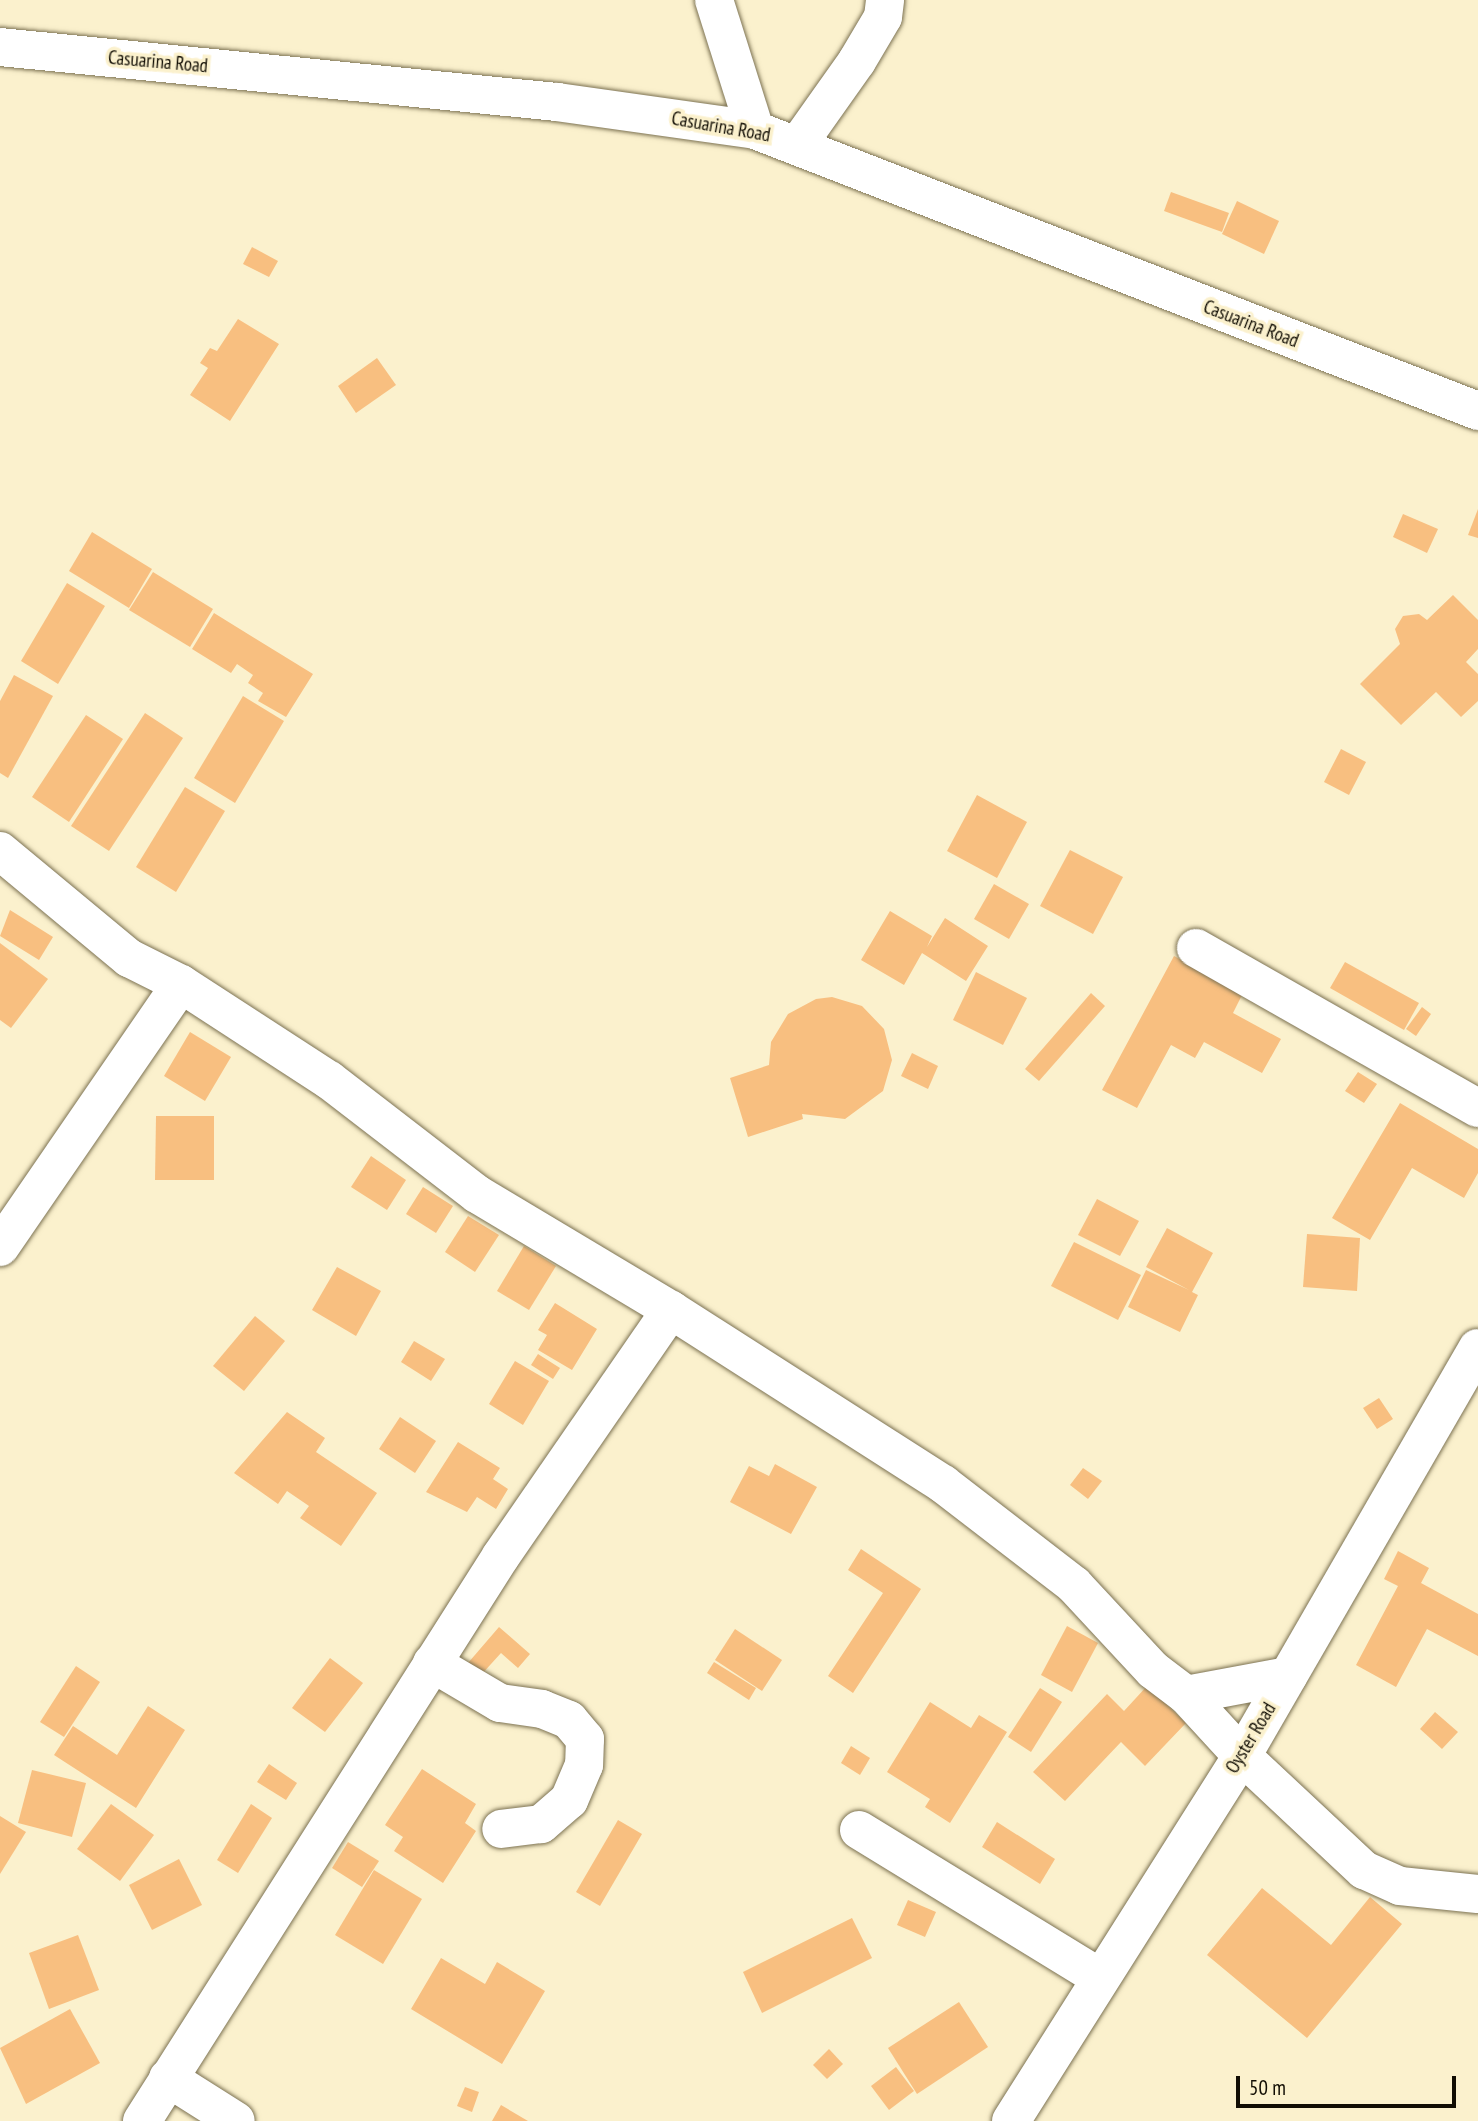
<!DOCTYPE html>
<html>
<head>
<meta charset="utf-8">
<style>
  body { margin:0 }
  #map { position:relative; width:1478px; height:2121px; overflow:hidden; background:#fbf1cd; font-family:"PT Sans Narrow",sans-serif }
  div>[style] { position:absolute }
  .building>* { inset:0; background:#f8bf80 }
  .roads { filter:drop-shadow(0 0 2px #7c7252) drop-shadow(0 0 2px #7c7252) }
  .minor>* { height:38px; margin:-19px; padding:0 19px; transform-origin:19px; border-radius:19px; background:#fff }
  span { translate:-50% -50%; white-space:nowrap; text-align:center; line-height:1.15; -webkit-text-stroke:7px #fbf1cd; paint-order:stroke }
  .street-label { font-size:19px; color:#110d03 }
  .scale { position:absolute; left:1236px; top:2076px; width:220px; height:32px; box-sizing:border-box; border:4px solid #110d03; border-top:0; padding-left:9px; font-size:21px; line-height:24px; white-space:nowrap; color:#110d03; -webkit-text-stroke:5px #fbf1cd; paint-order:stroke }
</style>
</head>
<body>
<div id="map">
  <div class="building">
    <i style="clip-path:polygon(1171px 192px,1229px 213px,1222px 232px,1164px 211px)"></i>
    <i style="clip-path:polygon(1237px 201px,1279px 221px,1264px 254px,1222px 234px)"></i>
    <i style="clip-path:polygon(252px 247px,278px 261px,269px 277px,243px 264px)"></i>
    <i style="clip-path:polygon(238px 319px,279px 344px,230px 421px,190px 395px,208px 368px,200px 363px,210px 348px,217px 351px)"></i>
    <i style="clip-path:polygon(377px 358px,396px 385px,356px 413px,338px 386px)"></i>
    <i style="clip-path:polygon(1478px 509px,1478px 538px,1468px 535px)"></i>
    <i style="clip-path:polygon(1403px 514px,1438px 529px,1427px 553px,1393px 537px)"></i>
    <i style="clip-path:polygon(92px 532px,152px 569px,129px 608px,69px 571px)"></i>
    <i style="clip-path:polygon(153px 572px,213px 609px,190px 647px,129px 610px)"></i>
    <i style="clip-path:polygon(67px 583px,105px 606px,58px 684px,21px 661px)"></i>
    <i style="clip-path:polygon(1453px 595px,1478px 620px,1478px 649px,1466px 662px,1478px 674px,1478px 701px,1461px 717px,1436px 692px,1401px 725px,1360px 684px,1400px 644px,1395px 629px,1403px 616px,1419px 614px,1427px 620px)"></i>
    <i style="clip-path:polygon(214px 613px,313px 674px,286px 717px,258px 701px,263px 693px,248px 683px,253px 675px,237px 664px,231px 673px,192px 649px)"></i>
    <i style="clip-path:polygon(14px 675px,53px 696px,8px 778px,0 773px,0 701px)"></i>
    <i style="clip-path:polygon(243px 696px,284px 721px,235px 803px,194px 778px)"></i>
    <i style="clip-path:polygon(145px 713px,183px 738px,109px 851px,71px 826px)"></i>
    <i style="clip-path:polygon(86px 715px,123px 739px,69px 822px,32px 797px)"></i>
    <i style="clip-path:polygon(1341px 749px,1366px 762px,1349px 795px,1324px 782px)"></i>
    <i style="clip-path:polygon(185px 787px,225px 811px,176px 892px,136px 867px)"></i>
    <i style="clip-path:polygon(977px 795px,1027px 822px,997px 878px,947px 851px)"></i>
    <i style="clip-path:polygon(1070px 850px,1123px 877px,1093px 934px,1040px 906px)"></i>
    <i style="clip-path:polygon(994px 884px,1029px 904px,1009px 939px,974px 919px)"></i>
    <i style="clip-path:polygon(10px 910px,53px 937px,39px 960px,0 936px)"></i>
    <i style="clip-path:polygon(890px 911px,932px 936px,927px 947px,945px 918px,988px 946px,966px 981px,922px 953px,904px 985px,861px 960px)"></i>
    <i style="clip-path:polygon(0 943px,48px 979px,11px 1028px,0 1020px)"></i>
    <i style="clip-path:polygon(1174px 956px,1243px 993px,1233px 1013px,1281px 1039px,1262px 1073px,1204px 1042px,1195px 1058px,1171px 1045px,1137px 1108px,1102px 1090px)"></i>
    <i style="clip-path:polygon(1345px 962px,1419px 1003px,1404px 1030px,1330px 988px)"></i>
    <i style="clip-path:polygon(976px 972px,1027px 998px,1003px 1045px,953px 1020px)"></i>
    <i style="clip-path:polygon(1091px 993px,1105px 1006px,1039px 1081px,1025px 1069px)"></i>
    <i style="clip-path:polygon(832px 997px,862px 1006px,884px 1029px,892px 1060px,883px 1091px,845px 1119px,802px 1114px,803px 1119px,748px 1137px,730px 1078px,769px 1065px,771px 1042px,788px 1014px,816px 999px)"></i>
    <i style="clip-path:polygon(1422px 1007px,1431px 1014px,1416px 1036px,1406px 1029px)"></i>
    <i style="clip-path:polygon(190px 1032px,231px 1057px,205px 1101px,164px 1076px)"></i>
    <i style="clip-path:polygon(912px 1053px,938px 1066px,928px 1089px,901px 1076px)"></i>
    <i style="clip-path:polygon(1358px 1072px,1377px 1084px,1364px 1103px,1345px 1091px)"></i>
    <i style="clip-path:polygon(1400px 1103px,1478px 1149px,1478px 1173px,1464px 1198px,1412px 1168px,1370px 1240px,1332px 1218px)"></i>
    <i style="clip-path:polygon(156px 1116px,214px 1116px,214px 1180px,155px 1180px)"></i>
    <i style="clip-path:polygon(371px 1156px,406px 1180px,387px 1210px,351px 1187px)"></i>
    <i style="clip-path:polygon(423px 1187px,453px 1206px,436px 1233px,406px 1214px)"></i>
    <i style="clip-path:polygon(1097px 1199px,1139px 1221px,1120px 1256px,1078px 1235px)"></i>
    <i style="clip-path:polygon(468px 1216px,499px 1235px,475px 1272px,445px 1252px)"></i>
    <i style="clip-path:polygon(1167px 1228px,1213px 1253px,1192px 1292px,1198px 1295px,1180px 1332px,1128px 1307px,1146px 1270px,1189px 1290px,1146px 1267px)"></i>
    <i style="clip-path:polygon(1307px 1234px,1360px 1238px,1357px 1291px,1303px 1287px)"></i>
    <i style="clip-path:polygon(1074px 1242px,1141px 1275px,1118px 1320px,1051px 1286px)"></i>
    <i style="clip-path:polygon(524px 1246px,556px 1266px,529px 1310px,497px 1291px)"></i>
    <i style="clip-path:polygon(337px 1267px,381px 1291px,356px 1336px,312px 1310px)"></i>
    <i style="clip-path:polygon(555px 1303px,597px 1329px,572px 1370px,538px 1350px,547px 1335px,538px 1330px)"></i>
    <i style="clip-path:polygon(255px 1316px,285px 1341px,244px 1391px,213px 1366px)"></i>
    <i style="clip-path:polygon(414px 1341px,445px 1359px,431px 1381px,401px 1362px)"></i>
    <i style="clip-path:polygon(538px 1354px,560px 1368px,553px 1379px,531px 1365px)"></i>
    <i style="clip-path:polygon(515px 1361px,549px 1381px,523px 1425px,489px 1404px)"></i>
    <i style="clip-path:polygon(1379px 1398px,1393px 1419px,1377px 1429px,1363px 1408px)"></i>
    <i style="clip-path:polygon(287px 1412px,325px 1438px,316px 1452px,377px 1493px,341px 1546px,300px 1518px,309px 1506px,287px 1491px,278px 1504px,234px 1473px)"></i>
    <i style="clip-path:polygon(400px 1417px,436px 1441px,415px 1473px,379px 1449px)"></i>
    <i style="clip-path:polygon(458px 1442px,500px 1468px,493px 1479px,508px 1489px,496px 1509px,477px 1497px,467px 1512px,426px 1492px)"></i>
    <i style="clip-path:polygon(775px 1464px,817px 1487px,791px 1534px,730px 1502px,749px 1466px,769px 1476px)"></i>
    <i style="clip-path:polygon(1083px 1468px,1102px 1481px,1088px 1499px,1070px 1485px)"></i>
    <i style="clip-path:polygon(861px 1549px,921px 1589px,853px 1693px,828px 1676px,883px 1593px,848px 1570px)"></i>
    <i style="clip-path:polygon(1398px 1551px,1429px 1568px,1421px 1583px,1478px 1614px,1478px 1656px,1427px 1629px,1396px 1687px,1356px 1665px,1398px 1586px,1384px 1579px)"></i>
    <i style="clip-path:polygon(1067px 1626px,1098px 1643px,1072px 1692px,1041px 1675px)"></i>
    <i style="clip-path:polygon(499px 1627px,530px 1654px,518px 1668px,501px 1653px,481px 1675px,468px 1663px)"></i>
    <i style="clip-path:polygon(735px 1629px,782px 1660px,762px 1691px,715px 1660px)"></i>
    <i style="clip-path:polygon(330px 1658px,363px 1683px,325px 1732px,292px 1708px)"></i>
    <i style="clip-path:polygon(714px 1662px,756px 1688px,749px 1700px,707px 1673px)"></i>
    <i style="clip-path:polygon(76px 1666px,100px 1682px,64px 1737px,40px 1722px)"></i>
    <i style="clip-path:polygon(1147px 1686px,1186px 1723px,1145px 1766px,1121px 1742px,1065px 1801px,1033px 1772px,1107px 1694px,1124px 1711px)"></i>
    <i style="clip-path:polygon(1040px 1688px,1062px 1702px,1031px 1752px,1008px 1737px)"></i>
    <i style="clip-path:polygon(930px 1702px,971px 1728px,979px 1715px,1007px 1732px,950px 1823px,925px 1807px,930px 1799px,887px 1772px)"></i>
    <i style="clip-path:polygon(148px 1706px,185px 1730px,136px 1808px,54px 1755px,73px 1726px,117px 1755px)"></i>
    <i style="clip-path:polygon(1435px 1712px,1458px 1732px,1442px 1749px,1420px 1729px)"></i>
    <i style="clip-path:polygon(851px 1746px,870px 1758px,860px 1775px,841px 1763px)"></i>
    <i style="clip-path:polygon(269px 1764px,297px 1783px,286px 1800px,257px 1782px)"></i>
    <i style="clip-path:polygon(422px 1769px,476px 1804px,465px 1823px,476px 1831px,443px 1883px,394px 1851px,403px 1837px,385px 1825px)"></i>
    <i style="clip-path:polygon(32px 1770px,86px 1783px,72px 1837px,18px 1823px)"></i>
    <i style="clip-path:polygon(111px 1804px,154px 1835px,120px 1881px,77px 1849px)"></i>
    <i style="clip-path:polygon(251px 1804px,272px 1818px,238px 1873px,217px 1860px)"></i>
    <i style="clip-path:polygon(0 1816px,26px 1832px,0 1874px)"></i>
    <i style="clip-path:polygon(618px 1820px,642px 1834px,600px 1906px,576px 1892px)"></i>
    <i style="clip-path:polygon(997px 1822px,1055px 1859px,1040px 1884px,982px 1847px)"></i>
    <i style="clip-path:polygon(348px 1842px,379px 1861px,362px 1887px,332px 1868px)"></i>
    <i style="clip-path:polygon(179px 1859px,202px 1905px,152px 1930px,129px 1885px)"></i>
    <i style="clip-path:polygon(374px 1870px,422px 1899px,383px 1964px,335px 1935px)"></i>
    <i style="clip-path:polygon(1262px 1888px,1331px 1945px,1370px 1897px,1402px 1924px,1307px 2038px,1207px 1955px)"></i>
    <i style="clip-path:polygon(908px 1900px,936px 1912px,925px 1937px,897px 1925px)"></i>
    <i style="clip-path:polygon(852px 1918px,872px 1958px,762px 2013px,743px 1972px)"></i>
    <i style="clip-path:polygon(78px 1935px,99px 1990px,49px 2009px,29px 1953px)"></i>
    <i style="clip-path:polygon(441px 1958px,485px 1984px,497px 1962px,545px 1991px,502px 2064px,411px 2009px)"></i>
    <i style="clip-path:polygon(959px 2002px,988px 2047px,917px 2094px,888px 2048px)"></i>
    <i style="clip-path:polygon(70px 2009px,100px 2063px,26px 2104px,0 2048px)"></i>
    <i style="clip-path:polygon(829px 2049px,843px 2064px,827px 2079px,813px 2065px)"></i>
    <i style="clip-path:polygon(896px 2067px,914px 2091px,889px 2110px,871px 2086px)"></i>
    <i style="clip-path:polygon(465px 2087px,479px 2092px,472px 2112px,457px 2106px)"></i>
    <i style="clip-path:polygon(501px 2105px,528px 2121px,492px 2121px)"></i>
  </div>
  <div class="roads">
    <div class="minor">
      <i style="left:714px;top:0;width:136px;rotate:72.5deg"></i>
      <i style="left:0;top:47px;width:560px;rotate:5.64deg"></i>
      <i style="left:557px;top:102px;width:200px;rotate:8deg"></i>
      <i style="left:755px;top:130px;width:776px;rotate:21.24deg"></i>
      <i style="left:799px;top:143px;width:100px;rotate:-54.7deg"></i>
      <i style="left:857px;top:61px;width:51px;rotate:-59.4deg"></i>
      <i style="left:883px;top:17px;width:17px;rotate:-83deg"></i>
      <i style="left:0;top:851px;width:168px;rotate:39.7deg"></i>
      <i style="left:129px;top:958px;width:58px;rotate:26.6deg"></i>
      <i style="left:181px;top:984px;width:176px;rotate:33deg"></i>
      <i style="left:329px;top:1080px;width:187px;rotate:37.6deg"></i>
      <i style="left:477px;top:1194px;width:226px;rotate:30.9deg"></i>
      <i style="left:671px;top:1310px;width:323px;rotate:32.6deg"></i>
      <i style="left:943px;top:1484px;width:165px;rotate:37.6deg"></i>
      <i style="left:1074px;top:1585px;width:116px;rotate:47.1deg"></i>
      <i style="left:1153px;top:1670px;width:41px;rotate:37.1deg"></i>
      <i style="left:1186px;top:1695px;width:83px;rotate:47.4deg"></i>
      <i style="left:1242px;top:1756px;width:167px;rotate:43.1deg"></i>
      <i style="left:1364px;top:1870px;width:39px;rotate:24deg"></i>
      <i style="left:1400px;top:1886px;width:78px;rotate:5.9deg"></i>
      <i style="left:1196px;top:948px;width:324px;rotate:29.6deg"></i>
      <i style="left:0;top:1247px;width:319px;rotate:-55.5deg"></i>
      <i style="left:432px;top:1663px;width:79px;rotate:30.5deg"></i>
      <i style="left:500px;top:1703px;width:42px;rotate:8.1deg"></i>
      <i style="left:542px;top:1709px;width:29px;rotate:22deg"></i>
      <i style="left:569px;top:1720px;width:25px;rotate:50deg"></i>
      <i style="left:585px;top:1739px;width:26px;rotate:92deg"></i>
      <i style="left:584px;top:1765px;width:38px;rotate:113deg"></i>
      <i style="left:569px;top:1800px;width:37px;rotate:139deg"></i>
      <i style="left:541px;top:1824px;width:40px;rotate:172.9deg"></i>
      <i style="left:1186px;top:1695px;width:104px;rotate:-10.6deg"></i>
      <i style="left:859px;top:1830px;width:281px;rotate:31.5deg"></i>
      <i style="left:168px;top:2078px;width:80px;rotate:32.3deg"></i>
      <i style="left:142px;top:2121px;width:669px;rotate:-57.57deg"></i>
      <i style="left:501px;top:1556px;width:299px;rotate:-55.4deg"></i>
      <i style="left:1011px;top:2121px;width:432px;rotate:-57.7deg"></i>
      <i style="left:1242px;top:1756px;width:471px;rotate:-60deg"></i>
    </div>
  </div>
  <div class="street-label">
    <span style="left:158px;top:62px;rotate:5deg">Casuarina Road</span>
    <span style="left:721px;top:127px;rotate:10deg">Casuarina Road</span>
    <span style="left:1251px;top:324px;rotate:21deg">Casuarina Road</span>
    <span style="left:1251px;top:1738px;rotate:-59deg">Oyster Road</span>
  </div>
  <div class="scale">50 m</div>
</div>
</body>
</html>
